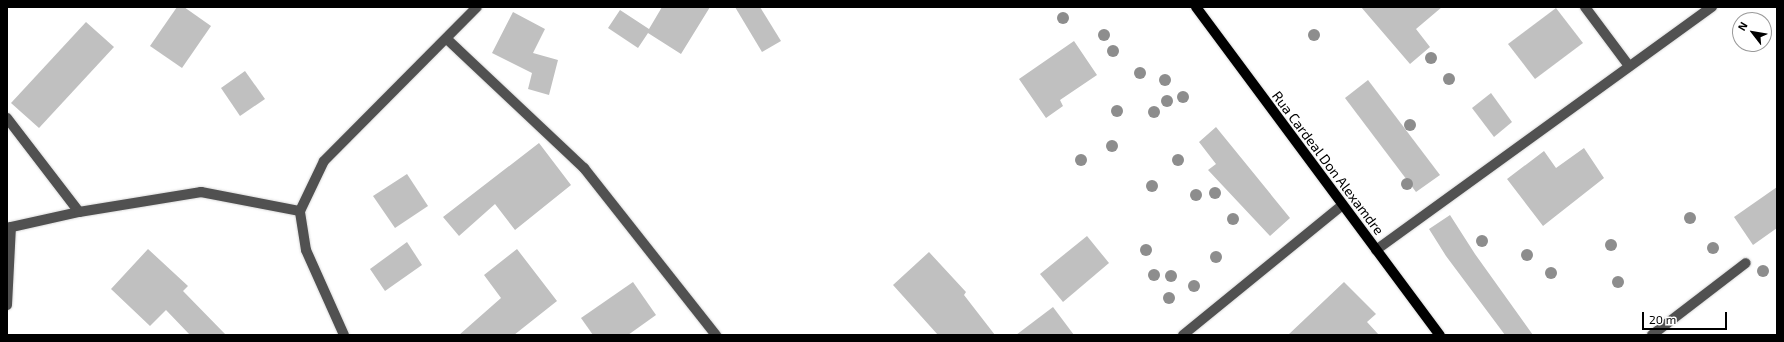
<!DOCTYPE html>
<html>
<head>
<meta charset="utf-8">
<style>
  body { margin:0 }
  #map { position:relative; width:1784px; height:342px; overflow:hidden; background:#fff; font-family:"Exo 2",sans-serif }
  div>[style] { position:absolute }
  .building>* { inset:0; background:#c0c0c0 }
  .roads { filter:drop-shadow(0 0 1px #dbdbdb) drop-shadow(0 0 1px #dbdbdb) }
  .minor>* { height:10px; margin:-5px; padding:0 5px; transform-origin:5px; border-radius:5px; background:#515151 }
  .major>* { height:10px; margin:-5px; padding:0 5px; transform-origin:5px; border-radius:5px; background:#000 }
  .trees>* { width:12px; height:12px; margin:-6px; border-radius:50%; background:#8d8d8d }
  span { translate:-50% -50%; white-space:nowrap; text-align:center; line-height:1.15; -webkit-text-stroke:3.5px #fff; paint-order:stroke }
  .street-label { font-size:14px; color:#000 }
  .frame { position:absolute; inset:0; border:8px solid #000; pointer-events:none }
  .north { position:absolute; left:1732px; top:12px; width:40px; height:40px; box-sizing:border-box; background:#fff; border:1px solid #999; border-radius:50%; rotate:301deg; font-size:11px; font-weight:700; line-height:16px; text-align:center; color:#000 }
  .north::after { content:''; display:block; margin:auto; width:14px; height:18px; background:#000; clip-path:polygon(50% 0,100% 100%,50% 72%,0 100%) }
  .scale { position:absolute; left:1642px; top:312px; width:85px; height:18px; box-sizing:border-box; border:2px solid #000; border-top:0; padding-left:5px; font-size:12px; line-height:14px; white-space:nowrap; color:#000; -webkit-text-stroke:3px #fff; paint-order:stroke }
</style>
</head>
<body>
<div id="map">
  <div class="building">
    <i style="clip-path:polygon(177px 7px,184px 7px,211px 26px,182px 68px,150px 46px)"></i>
    <i style="clip-path:polygon(662px 7px,710px 7px,681px 54px,648px 33px,638px 48px,608px 28px,620px 10px,649px 29px)"></i>
    <i style="clip-path:polygon(735px 7px,760px 7px,781px 41px,762px 52px)"></i>
    <i style="clip-path:polygon(1361px 7px,1442px 7px,1416px 29px,1430px 47px,1410px 64px)"></i>
    <i style="clip-path:polygon(1556px 8px,1583px 43px,1535px 79px,1508px 44px)"></i>
    <i style="clip-path:polygon(513px 12px,545px 29px,533px 53px,558px 60px,549px 95px,528px 89px,532px 73px,492px 53px)"></i>
    <i style="clip-path:polygon(86px 22px,114px 47px,39px 128px,11px 103px)"></i>
    <i style="clip-path:polygon(1074px 41px,1097px 75px,1060px 100px,1063px 106px,1046px 118px,1019px 79px)"></i>
    <i style="clip-path:polygon(245px 71px,265px 99px,240px 116px,221px 88px)"></i>
    <i style="clip-path:polygon(1368px 80px,1440px 175px,1416px 192px,1345px 98px)"></i>
    <i style="clip-path:polygon(1491px 93px,1512px 122px,1494px 137px,1472px 108px)"></i>
    <i style="clip-path:polygon(1216px 127px,1290px 218px,1270px 236px,1208px 170px,1216px 164px,1199px 142px)"></i>
    <i style="clip-path:polygon(539px 143px,571px 185px,515px 230px,495px 204px,459px 236px,443px 217px)"></i>
    <i style="clip-path:polygon(1584px 148px,1604px 178px,1543px 226px,1507px 179px,1544px 151px,1556px 168px)"></i>
    <i style="clip-path:polygon(407px 174px,428px 206px,395px 228px,373px 196px)"></i>
    <i style="clip-path:polygon(1777px 187px,1777px 228px,1753px 245px,1734px 217px)"></i>
    <i style="clip-path:polygon(1450px 215px,1475px 254px,1533px 335px,1505px 335px,1446px 256px,1429px 229px)"></i>
    <i style="clip-path:polygon(1087px 236px,1109px 263px,1063px 302px,1040px 274px)"></i>
    <i style="clip-path:polygon(407px 242px,422px 265px,385px 291px,370px 269px)"></i>
    <i style="clip-path:polygon(148px 249px,188px 286px,183px 291px,226px 335px,190px 335px,166px 310px,150px 326px,111px 289px)"></i>
    <i style="clip-path:polygon(517px 249px,557px 301px,514px 335px,459px 335px,501px 298px,484px 275px)"></i>
    <i style="clip-path:polygon(929px 252px,966px 292px,964px 295px,995px 335px,938px 335px,893px 285px)"></i>
    <i style="clip-path:polygon(633px 282px,656px 315px,628px 335px,593px 335px,581px 318px)"></i>
    <i style="clip-path:polygon(1344px 282px,1376px 314px,1367px 322px,1379px 335px,1288px 335px)"></i>
    <i style="clip-path:polygon(1053px 307px,1074px 335px,1016px 335px)"></i>
  </div>
  <div class="roads">
    <div class="minor">
      <i style="left:1585px;top:7px;width:74px;rotate:53.3deg"></i>
      <i style="left:448px;top:40px;width:187px;rotate:43.3deg"></i>
      <i style="left:584px;top:168px;width:213px;rotate:51.7deg"></i>
      <i style="left:7px;top:118px;width:118px;rotate:52.5deg"></i>
      <i style="left:7px;top:228px;width:74px;rotate:-12.5deg"></i>
      <i style="left:79px;top:212px;width:124px;rotate:-9.3deg"></i>
      <i style="left:201px;top:192px;width:101px;rotate:10.9deg"></i>
      <i style="left:1376px;top:250px;width:415px;rotate:-35.9deg"></i>
      <i style="left:7px;top:305px;width:78px;rotate:-87.1deg"></i>
      <i style="left:344px;top:335px;width:93px;rotate:-114.1deg"></i>
      <i style="left:306px;top:250px;width:39px;rotate:-99deg"></i>
      <i style="left:300px;top:211px;width:55px;rotate:-64.4deg"></i>
      <i style="left:324px;top:161px;width:217px;rotate:-45.2deg"></i>
      <i style="left:1183px;top:335px;width:204px;rotate:-39.2deg"></i>
      <i style="left:1652px;top:335px;width:118px;rotate:-37.5deg"></i>
    </div>
    <div class="major">
      <i style="left:1196px;top:7px;width:409px;rotate:53.4deg"></i>
    </div>
  </div>
  <div class="trees">
    <i style="left:1063px;top:18px"></i>
    <i style="left:1104px;top:35px"></i>
    <i style="left:1314px;top:35px"></i>
    <i style="left:1113px;top:51px"></i>
    <i style="left:1431px;top:58px"></i>
    <i style="left:1140px;top:73px"></i>
    <i style="left:1449px;top:79px"></i>
    <i style="left:1165px;top:80px"></i>
    <i style="left:1183px;top:97px"></i>
    <i style="left:1167px;top:101px"></i>
    <i style="left:1117px;top:111px"></i>
    <i style="left:1154px;top:112px"></i>
    <i style="left:1410px;top:125px"></i>
    <i style="left:1112px;top:146px"></i>
    <i style="left:1081px;top:160px"></i>
    <i style="left:1178px;top:160px"></i>
    <i style="left:1407px;top:184px"></i>
    <i style="left:1152px;top:186px"></i>
    <i style="left:1215px;top:193px"></i>
    <i style="left:1196px;top:195px"></i>
    <i style="left:1690px;top:218px"></i>
    <i style="left:1233px;top:219px"></i>
    <i style="left:1482px;top:241px"></i>
    <i style="left:1611px;top:245px"></i>
    <i style="left:1713px;top:248px"></i>
    <i style="left:1146px;top:250px"></i>
    <i style="left:1527px;top:255px"></i>
    <i style="left:1216px;top:257px"></i>
    <i style="left:1763px;top:271px"></i>
    <i style="left:1551px;top:273px"></i>
    <i style="left:1154px;top:275px"></i>
    <i style="left:1171px;top:276px"></i>
    <i style="left:1618px;top:282px"></i>
    <i style="left:1194px;top:286px"></i>
    <i style="left:1169px;top:298px"></i>
  </div>
  <div class="street-label">
    <span style="left:1328px;top:163px;rotate:53deg">Rua Cardeal Don Alexamdre</span>
  </div>
  <div class="frame"></div>
  <div class="north">N</div>
  <div class="scale">20 m</div>
</div>
</body>
</html>
